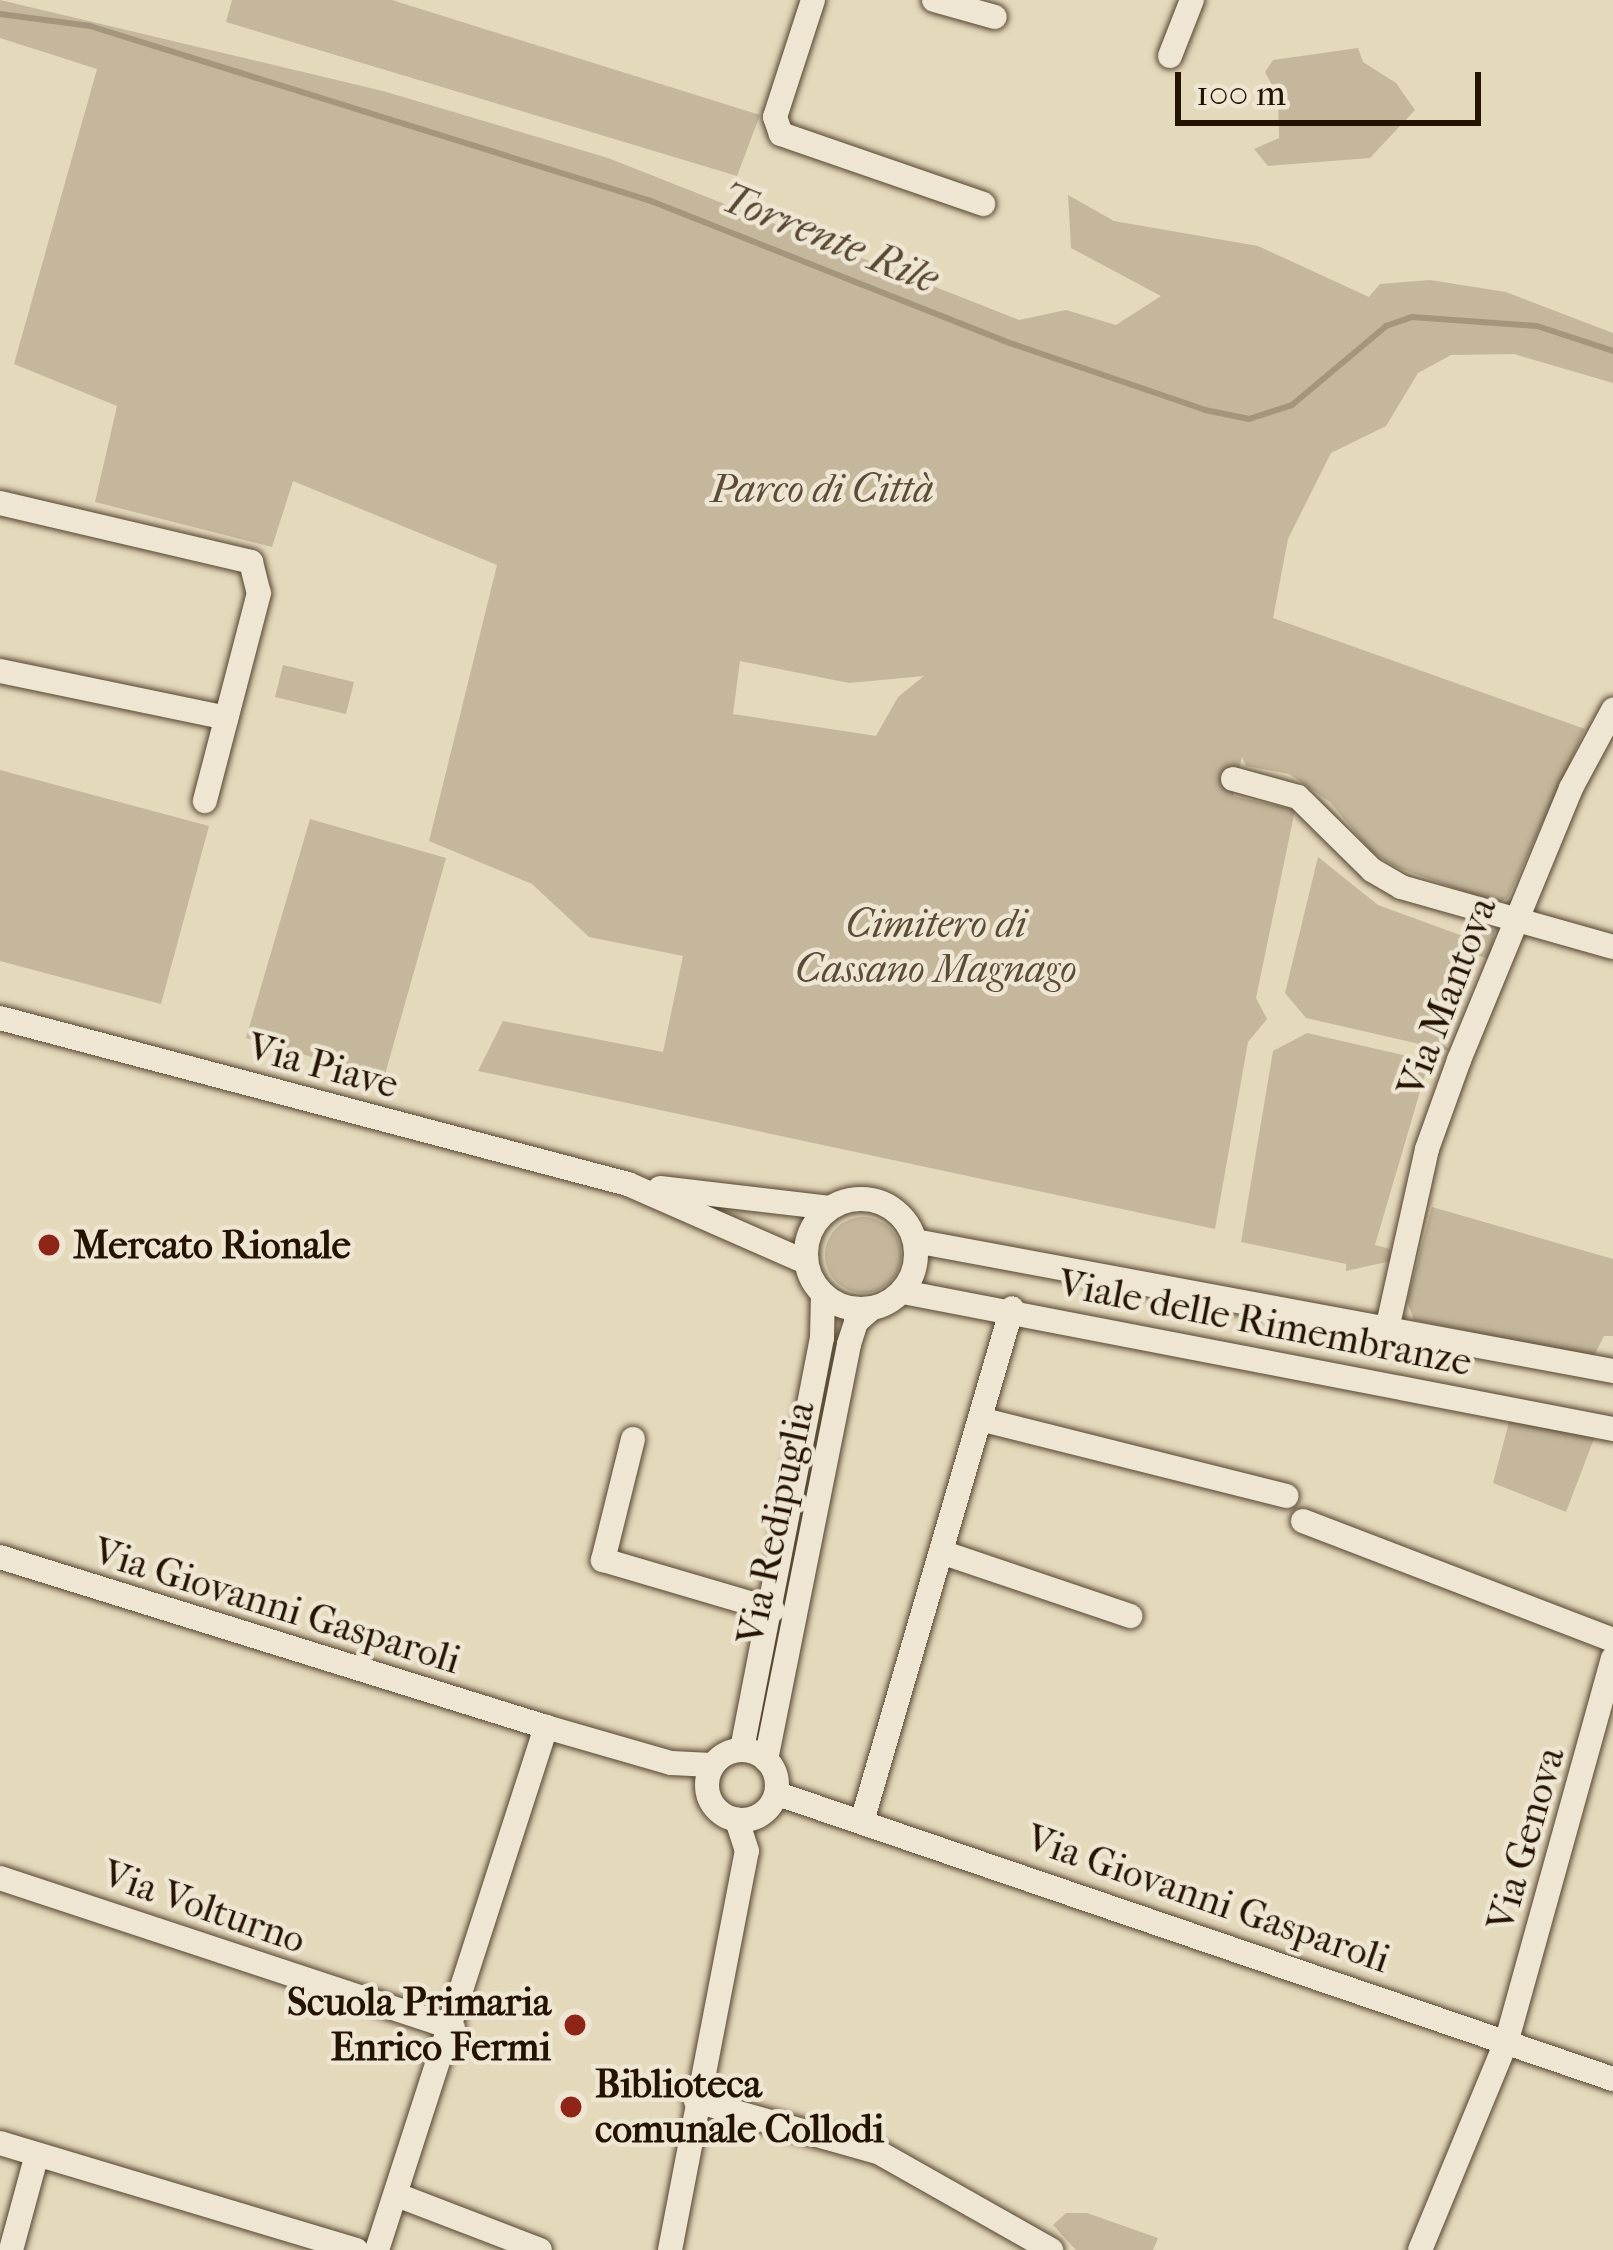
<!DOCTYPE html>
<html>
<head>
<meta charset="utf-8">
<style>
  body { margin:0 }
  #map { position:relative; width:1613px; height:2250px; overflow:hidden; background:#e5d9bc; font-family:"IM FELL French Canon",serif }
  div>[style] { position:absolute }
  .green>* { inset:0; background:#c4b79c }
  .round { border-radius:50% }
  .stream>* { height:6px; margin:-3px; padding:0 3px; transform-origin:3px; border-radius:3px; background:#a3967c }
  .roads { filter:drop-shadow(0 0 3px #54442f) drop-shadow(0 0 3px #54442f) }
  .street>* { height:24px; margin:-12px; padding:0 12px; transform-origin:12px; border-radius:12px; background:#eee6d3 }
  .street>.ring { margin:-12px; padding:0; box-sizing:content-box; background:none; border:24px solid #eee6d3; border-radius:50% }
  .dots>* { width:33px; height:33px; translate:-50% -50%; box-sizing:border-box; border:6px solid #eee6d3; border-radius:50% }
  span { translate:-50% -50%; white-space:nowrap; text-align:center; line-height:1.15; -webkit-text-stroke:9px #eee6d3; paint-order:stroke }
  .park-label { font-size:39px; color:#5c4c37; font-style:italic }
  .street-label { font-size:39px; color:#241300 }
  .poi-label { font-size:39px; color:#241300; font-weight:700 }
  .left { translate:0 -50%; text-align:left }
  .right { translate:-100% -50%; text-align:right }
  .water-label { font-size:42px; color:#574732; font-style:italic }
  .scale { position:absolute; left:1175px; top:72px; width:306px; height:54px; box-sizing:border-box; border:6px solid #241300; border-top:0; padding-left:15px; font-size:36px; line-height:42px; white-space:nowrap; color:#241300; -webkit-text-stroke:9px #eee6d3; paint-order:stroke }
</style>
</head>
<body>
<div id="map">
  <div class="green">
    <i style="clip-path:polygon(evenodd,0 0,383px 91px,608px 158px,1019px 320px,1066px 310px,1116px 325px,1161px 296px,1071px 248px,1068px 195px,1114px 221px,1258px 246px,1369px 297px,1380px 284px,1430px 280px,1506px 292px,1613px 333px,1613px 383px,1514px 354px,1451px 355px,1418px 373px,1386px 426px,1331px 453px,1288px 539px,1273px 618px,1585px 729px,1508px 898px,1497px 903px,1396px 867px,1372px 852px,1330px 802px,1289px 774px,1246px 766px,1242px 757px,1233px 796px,1295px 810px,1256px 998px,1267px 1019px,1248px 1042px,1215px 1229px,478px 1071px,503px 1021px,663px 1052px,683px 956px,589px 937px,532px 884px,429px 841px,497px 565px,293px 481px,272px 547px,95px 502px,117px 406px,14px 364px,97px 69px,0 38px,0 0,740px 661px,849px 683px,924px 676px,898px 697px,876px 736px,733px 714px,740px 661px)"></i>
    <i style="clip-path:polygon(232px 0,392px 0,760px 115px,737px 176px,226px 22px)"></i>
    <i style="clip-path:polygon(1358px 48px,1363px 62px,1396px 83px,1415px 110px,1370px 158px,1268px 166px,1254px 149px,1279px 138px,1278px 96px,1265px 72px,1273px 60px)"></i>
    <i style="clip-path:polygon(283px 665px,354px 682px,346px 714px,275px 697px)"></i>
    <i style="clip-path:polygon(0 770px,209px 826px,161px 1004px,0 961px)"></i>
    <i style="clip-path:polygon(310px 819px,446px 858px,384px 1078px,246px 1038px)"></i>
    <i style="clip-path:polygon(1318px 857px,1378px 905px,1471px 939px,1478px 921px,1495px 931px,1489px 959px,1473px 954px,1439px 1039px,1450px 1051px,1306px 1018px,1285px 993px)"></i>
    <i style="clip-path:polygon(1307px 1033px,1429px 1061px,1375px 1245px,1390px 1249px,1391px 1261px,1346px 1271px,1346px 1264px,1241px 1242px,1273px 1051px)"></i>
    <i style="clip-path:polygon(1432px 1207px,1613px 1259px,1613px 1336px,1604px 1336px,1594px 1356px,1414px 1320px,1407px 1301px)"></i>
    <i class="round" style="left:825px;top:1217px;width:76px;height:76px"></i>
    <i style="clip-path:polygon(1510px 1418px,1595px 1436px,1566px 1512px,1493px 1483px)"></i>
    <i style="clip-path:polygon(1066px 2213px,1087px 2213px,1158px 2238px,1153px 2250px,1076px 2250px,1053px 2225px)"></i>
  </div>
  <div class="stream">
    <i style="left:0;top:14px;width:91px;rotate:7.6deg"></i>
    <i style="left:90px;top:26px;width:588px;rotate:17.32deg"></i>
    <i style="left:651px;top:201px;width:380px;rotate:21.6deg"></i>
    <i style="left:1004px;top:341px;width:213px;rotate:18.9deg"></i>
    <i style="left:1205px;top:410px;width:45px;rotate:11.6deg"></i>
    <i style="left:1249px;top:419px;width:45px;rotate:-18deg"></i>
    <i style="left:1292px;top:405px;width:123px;rotate:-40deg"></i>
    <i style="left:1386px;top:326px;width:28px;rotate:-19deg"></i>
    <i style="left:1412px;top:317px;width:125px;rotate:4.1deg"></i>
    <i style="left:1537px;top:326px;width:80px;rotate:18.2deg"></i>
  </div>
  <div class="roads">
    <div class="street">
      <i style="left:813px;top:0;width:123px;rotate:108deg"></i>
      <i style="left:775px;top:117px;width:18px;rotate:71deg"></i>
      <i style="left:781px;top:134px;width:214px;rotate:19.1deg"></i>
      <i style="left:934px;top:0;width:63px;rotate:15.6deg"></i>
      <i style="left:1170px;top:56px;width:60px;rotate:-68.6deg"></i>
      <i style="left:0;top:503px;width:258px;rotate:13.2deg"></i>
      <i style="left:251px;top:562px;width:32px;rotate:76deg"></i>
      <i style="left:259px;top:593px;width:215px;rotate:104.6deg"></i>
      <i style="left:0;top:671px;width:231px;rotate:11.7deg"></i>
      <i style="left:1233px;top:779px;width:67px;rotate:15.5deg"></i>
      <i style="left:1298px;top:797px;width:104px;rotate:44.6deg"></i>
      <i style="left:1372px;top:870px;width:34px;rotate:30deg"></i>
      <i style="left:1401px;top:887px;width:220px;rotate:15.8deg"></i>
      <i style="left:0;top:1018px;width:650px;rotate:14.81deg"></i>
      <i style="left:628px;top:1184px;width:194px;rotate:23.7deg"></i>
      <i style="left:660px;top:1188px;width:171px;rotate:6.7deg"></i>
      <i class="ring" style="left:806px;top:1199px;width:86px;height:86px"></i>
      <i style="left:915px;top:1241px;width:710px;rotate:10.55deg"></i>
      <i style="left:903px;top:1292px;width:723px;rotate:10.92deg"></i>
      <i style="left:1388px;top:1325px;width:180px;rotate:-77.5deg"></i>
      <i style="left:1427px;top:1149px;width:95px;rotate:-70.2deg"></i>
      <i style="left:1459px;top:1060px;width:294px;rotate:-67.6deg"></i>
      <i style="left:1571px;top:788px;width:89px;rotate:-61.7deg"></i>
      <i style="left:980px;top:1419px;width:316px;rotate:14.1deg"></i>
      <i style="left:633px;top:1439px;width:125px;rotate:103.9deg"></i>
      <i style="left:603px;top:1560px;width:177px;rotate:16.4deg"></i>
      <i style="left:1303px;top:1521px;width:332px;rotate:21deg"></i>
      <i style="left:941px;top:1552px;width:200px;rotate:18.7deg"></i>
      <i style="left:0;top:1557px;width:572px;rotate:17.29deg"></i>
      <i style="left:546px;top:1727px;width:130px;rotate:16.1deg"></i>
      <i style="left:671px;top:1763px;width:41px;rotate:2.8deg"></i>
      <i style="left:742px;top:1749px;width:419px;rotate:-79deg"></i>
      <i style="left:822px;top:1338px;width:44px;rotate:-88.7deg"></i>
      <i class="ring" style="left:707px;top:1750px;width:46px;height:46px"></i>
      <i style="left:766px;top:1760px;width:424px;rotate:-78.7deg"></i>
      <i style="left:849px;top:1344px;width:23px;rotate:-72deg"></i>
      <i style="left:856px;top:1322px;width:21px;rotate:-41deg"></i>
      <i style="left:778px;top:1794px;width:882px;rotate:18.85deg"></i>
      <i style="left:863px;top:1818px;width:531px;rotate:-73.71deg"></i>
      <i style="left:0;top:1878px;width:477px;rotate:18.3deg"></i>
      <i style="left:696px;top:2101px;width:189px;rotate:15.7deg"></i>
      <i style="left:878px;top:2152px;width:199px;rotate:29.5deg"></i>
      <i style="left:0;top:2143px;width:372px;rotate:16.7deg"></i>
      <i style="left:397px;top:2195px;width:153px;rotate:21deg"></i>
      <i style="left:11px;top:2250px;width:99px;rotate:-74.8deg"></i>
      <i style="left:377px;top:2250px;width:550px;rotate:-72.09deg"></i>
      <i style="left:670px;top:2250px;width:406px;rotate:-79.1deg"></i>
      <i style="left:747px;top:1851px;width:33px;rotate:-108deg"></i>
      <i style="left:1420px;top:2250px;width:227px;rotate:-67.5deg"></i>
      <i style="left:1507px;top:2040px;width:396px;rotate:-74.5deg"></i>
    </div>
  </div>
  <div class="dots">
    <i style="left:49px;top:1245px;background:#8f2418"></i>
    <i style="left:575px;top:2025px;background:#8f2418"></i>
    <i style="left:571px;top:2107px;background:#8f2418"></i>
  </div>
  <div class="park-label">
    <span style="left:822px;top:489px">Parco di Città</span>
    <span style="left:936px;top:947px">Cimitero di<br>Cassano Magnago</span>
  </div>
  <div class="street-label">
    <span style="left:1447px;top:997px;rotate:-69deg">Via Mantova</span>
    <span style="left:323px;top:1066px;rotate:15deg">Via Piave</span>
    <span style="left:1265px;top:1323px;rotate:11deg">Viale delle Rimembranze</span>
    <span style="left:776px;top:1523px;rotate:-78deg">Via Redipuglia</span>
    <span style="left:277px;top:1606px;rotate:17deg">Via Giovanni Gasparoli</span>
    <span style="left:1526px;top:1839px;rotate:-74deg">Via Genova</span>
    <span style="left:1208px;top:1899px;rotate:19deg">Via Giovanni Gasparoli</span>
    <span style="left:204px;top:1907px;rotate:19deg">Via Volturno</span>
  </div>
  <div class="poi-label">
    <span class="left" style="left:73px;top:1245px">Mercato Rionale</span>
    <span class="right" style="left:551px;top:2025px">Scuola Primaria<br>Enrico Fermi</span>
    <span class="left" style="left:595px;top:2107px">Biblioteca<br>comunale Collodi</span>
  </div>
  <div class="water-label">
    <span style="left:829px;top:239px;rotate:22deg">Torrente Rile</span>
  </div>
  <div class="scale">100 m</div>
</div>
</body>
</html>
